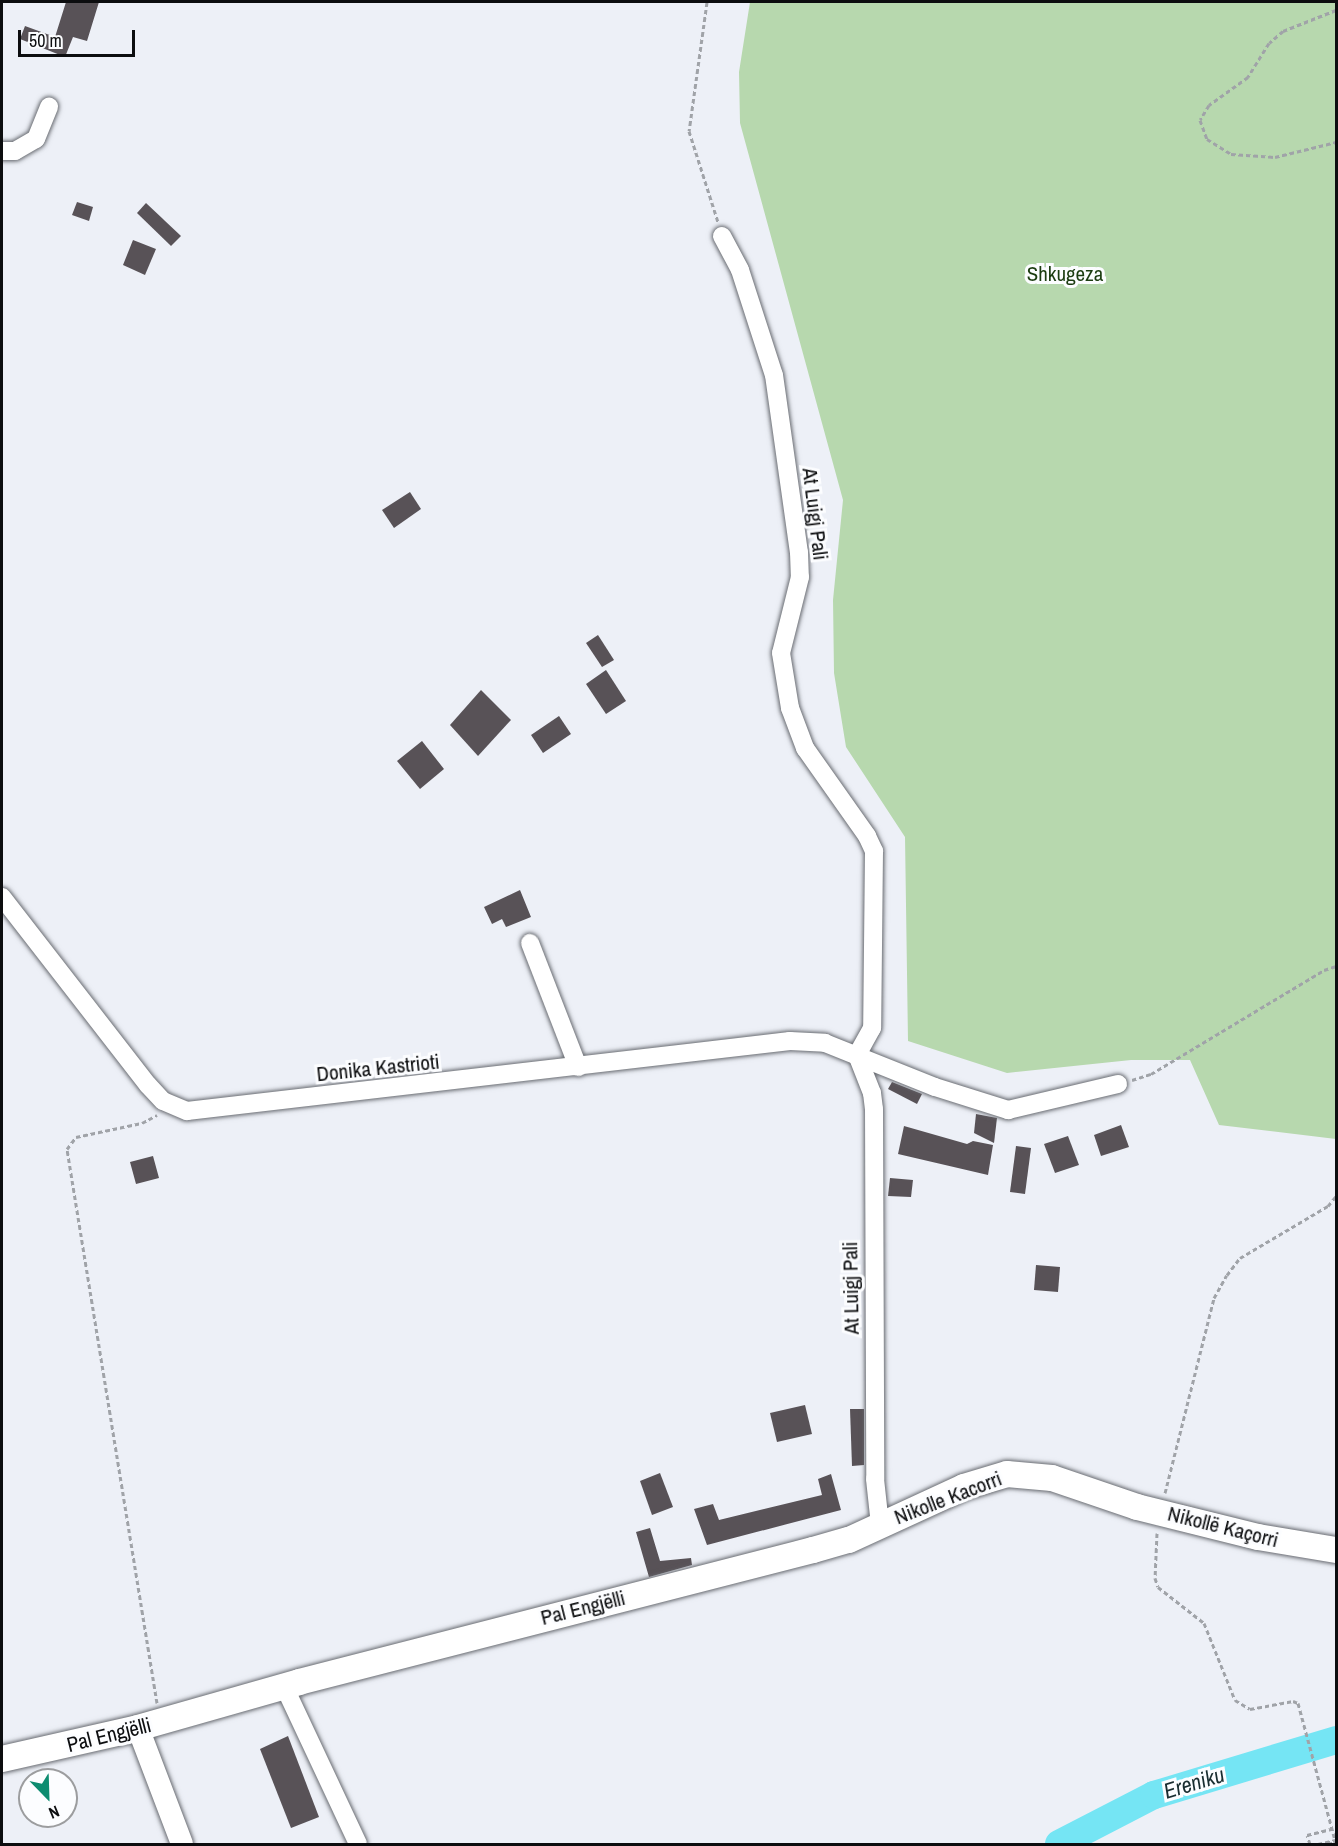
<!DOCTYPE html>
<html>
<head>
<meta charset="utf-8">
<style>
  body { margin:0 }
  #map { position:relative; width:1338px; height:1846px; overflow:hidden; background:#edf0f7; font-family:"Archivo Narrow",sans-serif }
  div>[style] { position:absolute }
  .green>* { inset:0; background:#b7d8ae }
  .river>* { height:28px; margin:-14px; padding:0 14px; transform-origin:14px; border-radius:14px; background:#75e5f4 }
  .building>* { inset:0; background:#585257 }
  .path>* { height:3px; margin-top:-1.5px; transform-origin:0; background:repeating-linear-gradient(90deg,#a0a3a8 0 4.5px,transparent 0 7.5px) }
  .roads { filter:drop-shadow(0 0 2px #696c72) drop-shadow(0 0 2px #696c72) }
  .minor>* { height:18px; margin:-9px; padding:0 9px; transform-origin:9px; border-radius:9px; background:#fff }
  .tertiary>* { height:22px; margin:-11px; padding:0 11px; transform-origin:11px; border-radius:11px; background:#fff }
  .secondary>* { height:26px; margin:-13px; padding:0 13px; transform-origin:13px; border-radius:13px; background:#fff }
  .path-bridge>* { height:3px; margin-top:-1.5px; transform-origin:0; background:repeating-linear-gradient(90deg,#a0a3a8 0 4.5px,transparent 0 7.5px) }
  span { translate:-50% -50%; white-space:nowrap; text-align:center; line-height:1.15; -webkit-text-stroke:6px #fcfdff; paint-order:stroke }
  .park-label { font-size:21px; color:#1b3c10 }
  .street-label { font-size:21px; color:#0c0d0f }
  .water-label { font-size:22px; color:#192d30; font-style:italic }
  .frame { position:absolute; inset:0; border:3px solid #0c0d0f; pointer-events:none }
  .north { position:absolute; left:18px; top:1768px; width:60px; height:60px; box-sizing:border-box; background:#fcfdff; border:2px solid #9c9d9f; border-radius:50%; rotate:157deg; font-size:16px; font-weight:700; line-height:24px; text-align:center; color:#0c0d0f }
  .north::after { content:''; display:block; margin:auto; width:21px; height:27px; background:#0d8c70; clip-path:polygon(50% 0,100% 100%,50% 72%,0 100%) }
  .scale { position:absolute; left:18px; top:30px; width:117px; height:27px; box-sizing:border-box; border:3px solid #0c0d0f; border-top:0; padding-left:8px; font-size:18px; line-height:21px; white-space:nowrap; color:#0c0d0f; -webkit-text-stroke:4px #fcfdff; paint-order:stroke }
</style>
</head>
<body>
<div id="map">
  <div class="green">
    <i style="clip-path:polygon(750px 2px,1336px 2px,1336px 1139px,1219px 1125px,1190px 1060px,1131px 1060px,1007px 1073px,908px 1041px,905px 837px,846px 747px,834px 673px,833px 600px,843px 500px,740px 123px,739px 72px)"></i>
  </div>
  <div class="river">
    <i style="left:1059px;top:1844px;width:107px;rotate:-27.3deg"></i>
    <i style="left:1154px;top:1795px;width:190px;rotate:-16.8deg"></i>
  </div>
  <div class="building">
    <i style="clip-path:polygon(66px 2px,99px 2px,87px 41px,73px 37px,65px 57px,20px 39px,25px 26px,55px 37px)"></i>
    <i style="clip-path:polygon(77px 202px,93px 207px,89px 221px,72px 215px)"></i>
    <i style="clip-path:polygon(146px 203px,181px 236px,171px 246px,137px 213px)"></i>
    <i style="clip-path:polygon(133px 240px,156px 249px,145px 275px,123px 265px)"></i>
    <i style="clip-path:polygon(410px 492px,421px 509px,394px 528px,382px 510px)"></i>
    <i style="clip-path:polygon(598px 635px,614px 660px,602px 667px,586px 643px)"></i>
    <i style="clip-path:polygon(606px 670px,626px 701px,606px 714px,586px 684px)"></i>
    <i style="clip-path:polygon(481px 690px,511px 720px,478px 756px,450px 725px)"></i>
    <i style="clip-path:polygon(559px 716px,571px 734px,543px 753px,531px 735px)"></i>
    <i style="clip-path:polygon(422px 741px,444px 769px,420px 789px,397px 761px)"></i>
    <i style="clip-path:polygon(520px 890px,531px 917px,506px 927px,502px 919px,492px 924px,484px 907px)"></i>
    <i style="clip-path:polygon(892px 1082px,922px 1094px,917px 1104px,888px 1089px)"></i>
    <i style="clip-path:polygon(976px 1114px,997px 1118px,994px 1143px,974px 1133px)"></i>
    <i style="clip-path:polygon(1121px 1125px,1129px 1147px,1101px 1156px,1094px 1135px)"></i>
    <i style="clip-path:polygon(904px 1126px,967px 1144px,973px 1141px,993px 1145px,988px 1175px,898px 1154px)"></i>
    <i style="clip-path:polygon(1068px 1136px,1079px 1165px,1055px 1173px,1044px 1144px)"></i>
    <i style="clip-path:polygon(1016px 1146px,1031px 1148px,1025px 1194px,1010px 1192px)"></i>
    <i style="clip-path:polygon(153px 1156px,159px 1178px,136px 1184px,130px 1162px)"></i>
    <i style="clip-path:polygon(890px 1178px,913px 1180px,911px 1197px,888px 1196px)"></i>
    <i style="clip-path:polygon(1036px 1265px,1060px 1267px,1058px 1292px,1034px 1290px)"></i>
    <i style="clip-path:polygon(805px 1405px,812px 1434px,777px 1442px,770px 1413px)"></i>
    <i style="clip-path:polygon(850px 1409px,864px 1409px,864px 1465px,852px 1466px)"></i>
    <i style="clip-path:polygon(660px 1473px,673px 1507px,652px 1515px,640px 1481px)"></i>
    <i style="clip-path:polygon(831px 1474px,841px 1510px,707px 1545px,694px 1509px,713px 1504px,719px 1520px,822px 1495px,818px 1479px)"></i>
    <i style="clip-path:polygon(650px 1528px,660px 1561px,691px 1558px,692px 1565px,649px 1577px,636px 1532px)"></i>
    <i style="clip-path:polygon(288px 1736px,319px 1817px,291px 1828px,260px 1749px)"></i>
  </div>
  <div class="path">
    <i style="left:707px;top:2px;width:130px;rotate:97.9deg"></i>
    <i style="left:689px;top:131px;width:96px;rotate:72.3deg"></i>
    <i style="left:1336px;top:10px;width:57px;rotate:158.4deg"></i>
    <i style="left:1283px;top:31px;width:18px;rotate:139deg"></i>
    <i style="left:1269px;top:43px;width:40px;rotate:122deg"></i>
    <i style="left:1248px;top:77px;width:48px;rotate:144.3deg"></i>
    <i style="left:1209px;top:105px;width:17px;rotate:121deg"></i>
    <i style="left:1200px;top:120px;width:20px;rotate:70deg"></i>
    <i style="left:1207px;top:139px;width:28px;rotate:32deg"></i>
    <i style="left:1231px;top:154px;width:44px;rotate:3.9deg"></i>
    <i style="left:1275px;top:157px;width:63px;rotate:-13.8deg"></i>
    <i style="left:1132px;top:1080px;width:20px;rotate:-18deg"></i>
    <i style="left:1151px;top:1074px;width:202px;rotate:-31deg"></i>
    <i style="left:1324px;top:970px;width:13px;rotate:-18deg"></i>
    <i style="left:1165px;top:1493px;width:201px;rotate:-75.9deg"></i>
    <i style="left:1214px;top:1298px;width:26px;rotate:-61deg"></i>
    <i style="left:1227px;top:1275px;width:21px;rotate:-53deg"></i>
    <i style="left:1240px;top:1258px;width:102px;rotate:-30.6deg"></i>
    <i style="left:1328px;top:1206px;width:13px;rotate:-51deg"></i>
    <i style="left:1157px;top:1533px;width:45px;rotate:92.5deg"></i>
    <i style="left:1155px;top:1578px;width:9px;rotate:72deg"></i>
    <i style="left:1158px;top:1587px;width:58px;rotate:38deg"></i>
    <i style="left:1204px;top:1623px;width:83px;rotate:68.1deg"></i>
    <i style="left:1235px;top:1700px;width:17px;rotate:31deg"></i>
    <i style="left:1250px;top:1709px;width:44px;rotate:-10.5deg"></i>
    <i style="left:1293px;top:1701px;width:5px;rotate:22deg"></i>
    <i style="left:1298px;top:1703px;width:146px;rotate:74.9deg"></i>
    <i style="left:157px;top:1703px;width:561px;rotate:-99.23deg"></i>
    <i style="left:67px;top:1149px;width:15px;rotate:-53deg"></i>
    <i style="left:76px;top:1137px;width:67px;rotate:-12deg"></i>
    <i style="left:142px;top:1123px;width:17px;rotate:-28deg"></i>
    <i style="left:1310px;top:1844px;width:9px;rotate:-108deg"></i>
    <i style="left:1307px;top:1835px;width:30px;rotate:-14deg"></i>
    <i style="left:1318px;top:1844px;width:18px;rotate:-13deg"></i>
  </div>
  <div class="roads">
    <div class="minor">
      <i style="left:2px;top:151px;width:13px"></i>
      <i style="left:15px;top:151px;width:24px;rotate:-30deg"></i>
      <i style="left:36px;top:139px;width:35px;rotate:-68deg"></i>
      <i style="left:722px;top:236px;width:38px;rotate:62deg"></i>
      <i style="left:740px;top:270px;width:110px;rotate:72.1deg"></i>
      <i style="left:774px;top:375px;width:179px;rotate:82deg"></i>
      <i style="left:799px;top:552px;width:25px;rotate:88deg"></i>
      <i style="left:800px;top:577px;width:78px;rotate:104deg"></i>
      <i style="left:781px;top:653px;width:56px;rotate:80.7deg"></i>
      <i style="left:790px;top:708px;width:43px;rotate:69.4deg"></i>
      <i style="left:805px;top:748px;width:108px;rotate:54.8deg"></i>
      <i style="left:867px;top:836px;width:17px;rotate:65deg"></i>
      <i style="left:874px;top:851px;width:177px;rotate:90.6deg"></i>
      <i style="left:872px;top:1028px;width:31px;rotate:119deg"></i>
      <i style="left:857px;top:1055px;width:41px;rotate:68.5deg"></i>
      <i style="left:872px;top:1093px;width:16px;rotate:83deg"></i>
      <i style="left:874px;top:1109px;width:370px;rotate:89.8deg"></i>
      <i style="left:875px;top:1479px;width:46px;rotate:83.8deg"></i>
      <i style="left:2px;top:897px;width:238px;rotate:52.2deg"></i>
      <i style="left:148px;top:1085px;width:22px;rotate:47deg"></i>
      <i style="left:163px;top:1101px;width:26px;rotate:23deg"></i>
      <i style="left:187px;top:1111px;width:607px;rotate:-6.62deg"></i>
      <i style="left:790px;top:1041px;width:35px;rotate:3deg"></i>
      <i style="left:825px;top:1043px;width:118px;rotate:21.8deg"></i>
      <i style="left:935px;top:1087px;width:77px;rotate:17.5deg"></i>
      <i style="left:1008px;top:1110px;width:113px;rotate:-13.3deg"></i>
      <i style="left:530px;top:943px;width:133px;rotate:68.8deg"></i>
      <i style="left:285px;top:1688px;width:172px;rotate:64.9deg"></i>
    </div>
    <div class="tertiary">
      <i style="left:138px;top:1728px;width:124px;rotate:69.2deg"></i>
    </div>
    <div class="secondary">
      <i style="left:2px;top:1759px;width:139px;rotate:-12.8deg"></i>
      <i style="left:138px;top:1728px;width:167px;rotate:-15.9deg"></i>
      <i style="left:299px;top:1682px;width:531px;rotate:-14.4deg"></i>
      <i style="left:813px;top:1550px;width:37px;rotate:-16deg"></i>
      <i style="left:849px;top:1540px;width:127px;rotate:-24.7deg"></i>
      <i style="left:964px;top:1487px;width:45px;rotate:-16.8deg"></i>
      <i style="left:1007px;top:1474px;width:45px;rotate:5.1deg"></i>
      <i style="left:1052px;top:1478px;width:90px;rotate:18.8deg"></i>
      <i style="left:1137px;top:1507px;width:125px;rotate:13.9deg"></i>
      <i style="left:1258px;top:1537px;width:79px;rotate:9.5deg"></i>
    </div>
  </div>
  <div class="path-bridge">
    <i style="left:1328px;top:1844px;width:8px;rotate:-14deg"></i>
  </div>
  <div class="park-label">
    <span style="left:1065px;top:274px">Shkugeza</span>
  </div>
  <div class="street-label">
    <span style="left:815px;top:514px;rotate:83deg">At Luigj Pali</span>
    <span style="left:378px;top:1068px;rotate:-6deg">Donika Kastrioti</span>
    <span style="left:851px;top:1288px;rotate:-91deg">At Luigj Pali</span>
    <span style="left:948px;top:1498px;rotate:-21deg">Nikolle Kacorri</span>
    <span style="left:1223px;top:1527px;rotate:14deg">Nikollë Kaçorri</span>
    <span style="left:583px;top:1608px;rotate:-14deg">Pal Engjëlli</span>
    <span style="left:109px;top:1735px;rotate:-14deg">Pal Engjëlli</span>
  </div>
  <div class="water-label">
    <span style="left:1194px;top:1783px;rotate:-17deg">Ereniku</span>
  </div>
  <div class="frame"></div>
  <div class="north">N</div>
  <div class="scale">50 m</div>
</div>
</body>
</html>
